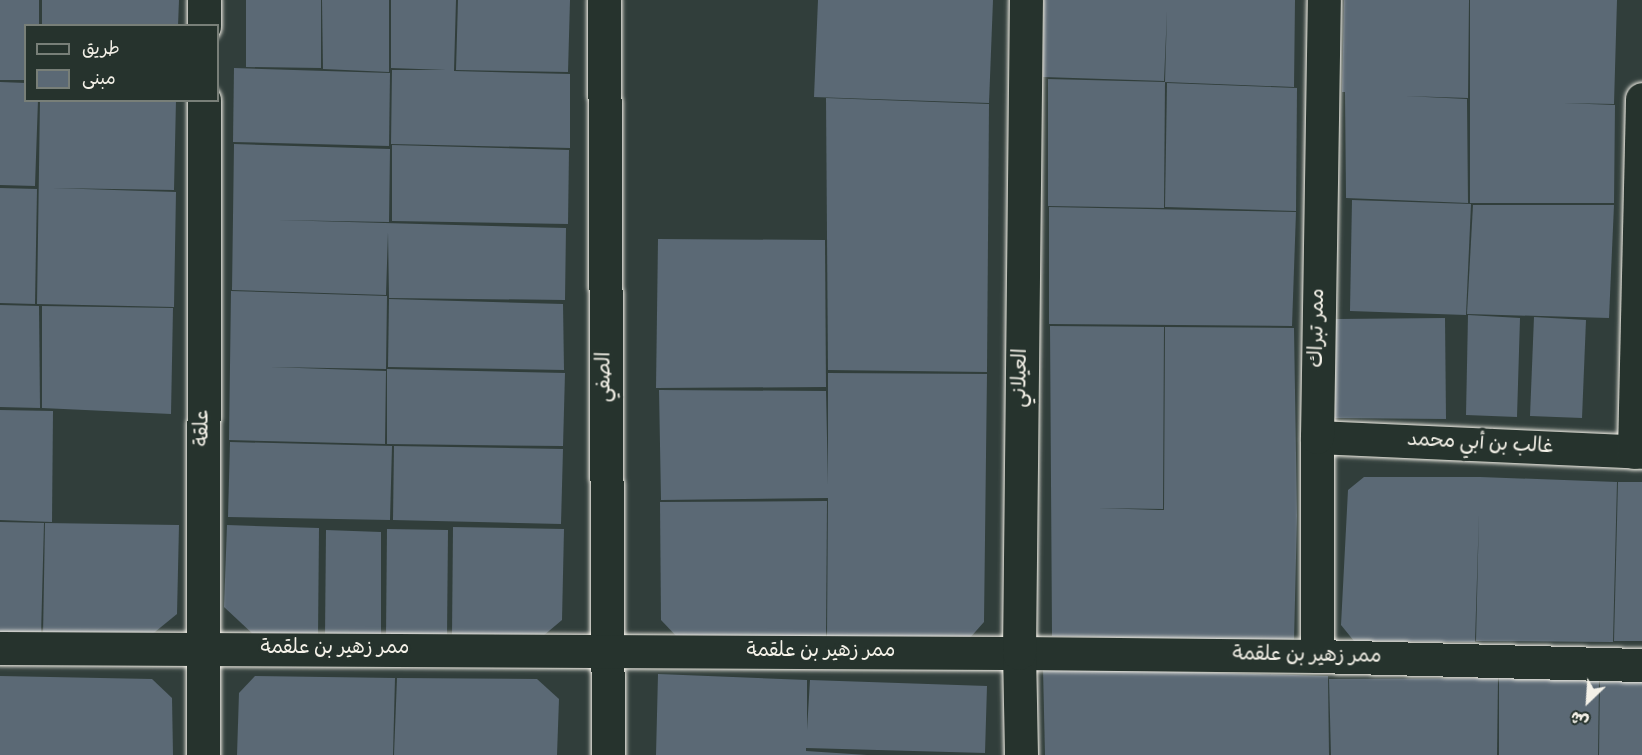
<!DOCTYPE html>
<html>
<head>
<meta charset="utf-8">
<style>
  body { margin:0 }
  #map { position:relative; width:1642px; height:755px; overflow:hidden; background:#313e3b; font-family:Dekko,"Playpen Sans Arabic",sans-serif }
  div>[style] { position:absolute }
  .building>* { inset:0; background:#5b6975 }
  .roads { filter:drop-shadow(0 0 2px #f4f1e8) drop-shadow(0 0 2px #f4f1e8) }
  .street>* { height:33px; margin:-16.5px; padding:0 16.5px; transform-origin:16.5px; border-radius:16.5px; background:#26332d }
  span { translate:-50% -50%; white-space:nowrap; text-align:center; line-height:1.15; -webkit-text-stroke:6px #26332d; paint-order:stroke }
  .street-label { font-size:20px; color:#f4f1e8 }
  .legend { position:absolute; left:24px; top:24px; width:195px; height:78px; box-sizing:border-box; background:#26332d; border:2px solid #787f78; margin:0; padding:8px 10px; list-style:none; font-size:18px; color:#f4f1e8 }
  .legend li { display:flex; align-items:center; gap:12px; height:30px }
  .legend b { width:30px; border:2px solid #787f78 }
  .north { position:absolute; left:1558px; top:671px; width:60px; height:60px; -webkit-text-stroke:4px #26332d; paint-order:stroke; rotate:205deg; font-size:16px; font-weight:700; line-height:24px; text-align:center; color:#f4f1e8 }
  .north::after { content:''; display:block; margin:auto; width:21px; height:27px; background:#f4f1e8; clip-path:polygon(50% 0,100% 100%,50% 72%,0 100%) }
</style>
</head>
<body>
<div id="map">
  <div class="building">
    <i style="clip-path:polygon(0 0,39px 0,39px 26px,26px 26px,26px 80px,0 80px)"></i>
    <i style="clip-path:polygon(42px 0,179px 0,178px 26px,42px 26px)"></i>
    <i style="clip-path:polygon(246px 0,321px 0,321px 68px,246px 67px)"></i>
    <i style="clip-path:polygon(322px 0,389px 0,389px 72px,323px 69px)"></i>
    <i style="clip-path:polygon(391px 0,456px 0,454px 71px,570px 74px,570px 148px,391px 144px,392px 70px,446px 70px,391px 68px)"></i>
    <i style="clip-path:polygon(458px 0,570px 0,568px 72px,456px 70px)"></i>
    <i style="clip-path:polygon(818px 0,993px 0,989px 103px,814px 97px)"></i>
    <i style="clip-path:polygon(1044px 0,1295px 0,1294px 87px,1165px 82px,1167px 11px,1164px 81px,1043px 77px)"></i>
    <i style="clip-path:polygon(1344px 0,1469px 0,1468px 98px,1405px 96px,1467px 99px,1468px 203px,1346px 198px,1345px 92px,1342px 92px)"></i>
    <i style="clip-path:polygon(1470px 0,1617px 0,1614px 104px,1563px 103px,1615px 105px,1614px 203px,1470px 203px)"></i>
    <i style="clip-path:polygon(234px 68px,390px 73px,389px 146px,233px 142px)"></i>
    <i style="clip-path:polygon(1048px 79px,1165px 82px,1164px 208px,1048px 206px)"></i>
    <i style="clip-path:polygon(0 82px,26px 83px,26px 100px,38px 100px,35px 186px,0 185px)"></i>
    <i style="clip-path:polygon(1167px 83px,1297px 88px,1296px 211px,1165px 207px)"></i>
    <i style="clip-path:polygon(826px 98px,989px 104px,987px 372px,828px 370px)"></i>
    <i style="clip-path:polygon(40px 100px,176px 100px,174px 190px,52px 188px,176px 192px,174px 307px,37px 304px)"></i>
    <i style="clip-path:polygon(234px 144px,390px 149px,389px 222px,277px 220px,566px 228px,565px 300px,389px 298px,388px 232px,386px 295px,232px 290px)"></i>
    <i style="clip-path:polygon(392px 145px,569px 150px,568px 224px,392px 221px)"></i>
    <i style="clip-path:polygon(0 188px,37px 189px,35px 304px,0 303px)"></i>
    <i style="clip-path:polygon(1352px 200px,1471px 204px,1466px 315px,1350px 311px)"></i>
    <i style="clip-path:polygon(1473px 205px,1614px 205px,1609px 318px,1467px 314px)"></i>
    <i style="clip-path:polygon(1049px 207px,1296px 212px,1292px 326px,1049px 324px)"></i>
    <i style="clip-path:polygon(658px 239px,825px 240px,826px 387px,656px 388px)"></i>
    <i style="clip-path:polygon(231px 291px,387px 296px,386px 369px,270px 367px,386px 371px,385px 444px,229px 440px)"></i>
    <i style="clip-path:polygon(389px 299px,563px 304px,564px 370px,388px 367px)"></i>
    <i style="clip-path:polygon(0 305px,39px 306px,40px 408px,0 407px)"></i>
    <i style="clip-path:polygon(42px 306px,173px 308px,171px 414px,42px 408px)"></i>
    <i style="clip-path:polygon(1468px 315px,1520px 318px,1517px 417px,1466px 415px)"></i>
    <i style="clip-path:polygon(1534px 317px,1586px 320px,1582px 418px,1530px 416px)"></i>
    <i style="clip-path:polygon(1445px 318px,1446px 419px,1335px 418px,1336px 319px)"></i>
    <i style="clip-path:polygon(1050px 326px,1164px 327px,1163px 509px,1098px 508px,1159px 510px,1164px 510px,1165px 327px,1294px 328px,1297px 516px,1294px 641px,1052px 636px)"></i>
    <i style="clip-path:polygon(387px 369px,565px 373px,563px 446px,387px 444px)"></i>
    <i style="clip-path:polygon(828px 373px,987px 374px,984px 622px,968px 640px,827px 637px,828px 498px,661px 500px,659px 390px,826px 391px,828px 485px)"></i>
    <i style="clip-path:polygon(0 410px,53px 411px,52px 522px,0 520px)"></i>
    <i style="clip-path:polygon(230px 442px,392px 446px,390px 520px,228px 517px)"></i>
    <i style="clip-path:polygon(394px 446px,563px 449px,561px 524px,393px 520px)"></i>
    <i style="clip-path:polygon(1364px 477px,1480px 477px,1617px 482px,1613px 642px,1476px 641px,1479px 513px,1475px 642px,1354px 641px,1341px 625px,1348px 490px)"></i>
    <i style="clip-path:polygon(1618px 482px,1642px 482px,1642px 641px,1614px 641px)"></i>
    <i style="clip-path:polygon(827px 501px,826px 639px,679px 639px,661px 620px,660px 502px)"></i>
    <i style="clip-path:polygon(0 522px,44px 523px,41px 635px,0 636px)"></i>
    <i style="clip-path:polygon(45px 523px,179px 525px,177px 614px,150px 636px,43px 636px)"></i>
    <i style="clip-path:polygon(227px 525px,319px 528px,318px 637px,254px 635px,224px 607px)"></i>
    <i style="clip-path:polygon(453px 527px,564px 529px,562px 620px,543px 636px,452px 635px)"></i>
    <i style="clip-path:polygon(387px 529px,448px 530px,447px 637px,386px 636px)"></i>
    <i style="clip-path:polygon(326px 530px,381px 532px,381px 638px,325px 636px)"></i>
    <i style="clip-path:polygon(1043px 668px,1328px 676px,1329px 755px,1045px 755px)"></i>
    <i style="clip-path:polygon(658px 674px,807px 680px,807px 730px,810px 680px,987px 686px,985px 753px,806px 748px,806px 751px,867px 755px,656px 755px)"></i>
    <i style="clip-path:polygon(0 676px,152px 679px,172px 698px,173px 755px,0 755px)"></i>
    <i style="clip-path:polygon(255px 676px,395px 678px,393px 755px,237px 755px,239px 693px)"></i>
    <i style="clip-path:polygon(397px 678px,537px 679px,559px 699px,557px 755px,394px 755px)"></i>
    <i style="clip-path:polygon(1498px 678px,1497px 755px,1331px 755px,1329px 679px)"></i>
    <i style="clip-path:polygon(1499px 678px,1599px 681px,1598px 755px,1499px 755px)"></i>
    <i style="clip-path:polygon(1600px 681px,1642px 682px,1642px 755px,1599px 755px)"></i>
  </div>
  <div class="roads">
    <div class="street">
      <i style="left:604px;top:0;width:755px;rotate:89.7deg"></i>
      <i style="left:204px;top:26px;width:26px;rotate:-90deg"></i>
      <i style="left:1317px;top:437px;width:325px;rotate:2.6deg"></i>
      <i style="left:1634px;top:452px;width:353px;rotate:-88.7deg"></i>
      <i style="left:0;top:648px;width:1019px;rotate:0.28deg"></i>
      <i style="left:1019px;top:653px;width:298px;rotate:0.6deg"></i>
      <i style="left:1317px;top:656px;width:325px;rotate:1.6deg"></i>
      <i style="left:1317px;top:656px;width:219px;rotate:-90deg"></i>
      <i style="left:1317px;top:437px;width:437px;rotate:-89.1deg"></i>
      <i style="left:203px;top:755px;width:655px;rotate:-89.91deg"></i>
      <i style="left:1021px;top:755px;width:102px;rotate:-91.1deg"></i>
      <i style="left:1019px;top:653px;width:653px;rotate:-89.39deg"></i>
    </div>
  </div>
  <div class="street-label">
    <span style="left:1319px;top:328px;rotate:-89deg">ممر تبراك</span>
    <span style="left:606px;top:377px;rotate:-90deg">الصفي</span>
    <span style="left:1022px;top:378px;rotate:-89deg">العيلاني</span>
    <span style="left:204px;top:428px;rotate:-90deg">علقة</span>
    <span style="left:1480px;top:445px;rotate:3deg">غالب بن أبي محمد</span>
    <span style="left:335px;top:649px">ممر زهير بن علقمة</span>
    <span style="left:821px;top:652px">ممر زهير بن علقمة</span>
    <span style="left:1307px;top:657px;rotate:1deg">ممر زهير بن علقمة</span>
  </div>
  <ul class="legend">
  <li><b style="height:8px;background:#26332d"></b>طريق</li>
  <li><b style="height:16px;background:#5b6975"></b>مبنى</li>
  </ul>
  <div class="north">ش</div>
</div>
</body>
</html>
